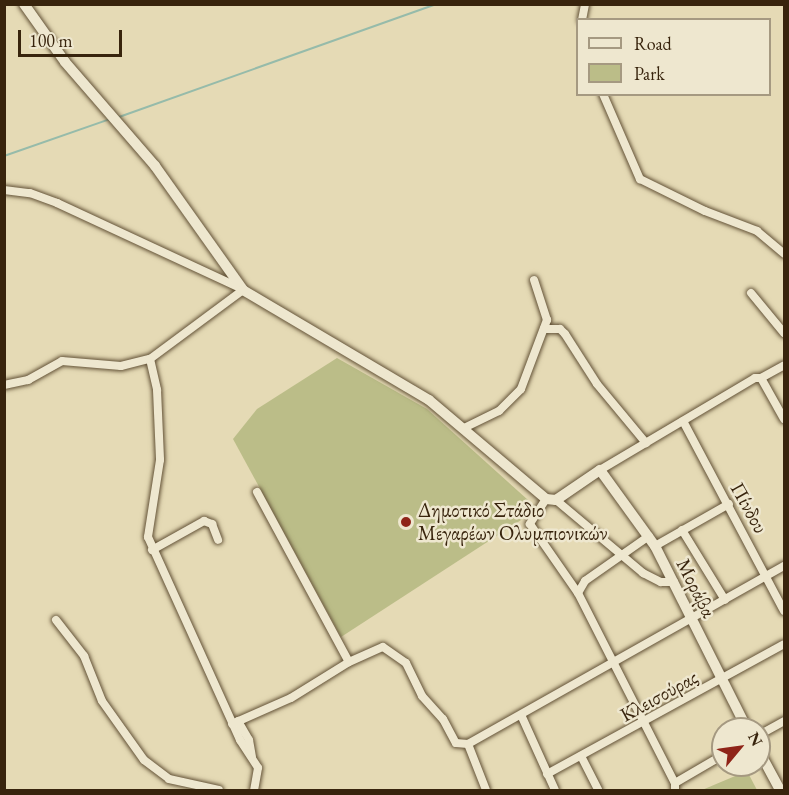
<!DOCTYPE html>
<html>
<head>
<meta charset="utf-8">
<style>
  body { margin:0 }
  #map { position:relative; width:789px; height:795px; overflow:hidden; background:#e5dab5; font-family:"EB Garamond",serif }
  div>[style] { position:absolute }
  .green>* { inset:0; background:#bbbd88 }
  .stream>* { height:2px; margin:-1px; padding:0 1px; transform-origin:1px; border-radius:1px; background:#96bbaa }
  .roads { filter:drop-shadow(0 0 2px #635237) drop-shadow(0 0 2px #635237) }
  .street>* { height:8px; margin:-4px; padding:0 4px; transform-origin:4px; border-radius:4px; background:#eee7cf }
  .secondary>* { height:10px; margin:-5px; padding:0 5px; transform-origin:5px; border-radius:5px; background:#eee7cf }
  .dots>* { width:16px; height:16px; translate:-50% -50%; box-sizing:border-box; border:3px solid #eee7cf; border-radius:50% }
  span { translate:-50% -50%; white-space:nowrap; text-align:center; line-height:1.15; -webkit-text-stroke:5px #eee7cf; paint-order:stroke }
  .street-label { font-size:20px; color:#38240d }
  .poi-label { font-size:20px; color:#38240d }
  .left { translate:0 -50%; text-align:left }
  .frame { position:absolute; inset:0; border:6px solid #38240d; pointer-events:none }
  .legend { position:absolute; left:576px; top:18px; width:195px; height:78px; box-sizing:border-box; background:#eee7cf; border:2px solid #a59981; margin:0; padding:8px 10px; list-style:none; font-size:18px; color:#38240d }
  .legend li { display:flex; align-items:center; gap:12px; height:30px }
  .legend b { width:30px; border:2px solid #a59981 }
  .north { position:absolute; left:711px; top:717px; width:60px; height:60px; box-sizing:border-box; background:#eee7cf; border:2px solid #a59981; border-radius:50%; rotate:61deg; font-size:16px; font-weight:700; line-height:24px; text-align:center; color:#38240d }
  .north::after { content:''; display:block; margin:auto; width:21px; height:27px; background:#8f2418; clip-path:polygon(50% 0,100% 100%,50% 72%,0 100%) }
  .scale { position:absolute; left:18px; top:30px; width:104px; height:27px; box-sizing:border-box; border:3px solid #38240d; border-top:0; padding-left:8px; font-size:18px; line-height:21px; white-space:nowrap; color:#38240d; -webkit-text-stroke:4px #eee7cf; paint-order:stroke }
</style>
</head>
<body>
<div id="map">
  <div class="green">
    <i style="clip-path:polygon(337px 358px,427px 409px,538px 509px,341px 637px,233px 439px,257px 409px)"></i>
    <i style="clip-path:polygon(747px 771px,757px 790px,702px 790px)"></i>
  </div>
  <div class="stream">
    <i style="left:119px;top:117px;width:337px;rotate:-19.6deg"></i>
    <i style="left:4px;top:156px;width:112px;rotate:-19.2deg"></i>
  </div>
  <div class="roads">
    <div class="street">
      <i style="left:582px;top:20px;width:16px;rotate:-79deg"></i>
      <i style="left:603px;top:94px;width:93px;rotate:66.5deg"></i>
      <i style="left:640px;top:179px;width:72px;rotate:26.2deg"></i>
      <i style="left:705px;top:211px;width:56px;rotate:21deg"></i>
      <i style="left:757px;top:231px;width:35px;rotate:40deg"></i>
      <i style="left:4px;top:190px;width:26px;rotate:7deg"></i>
      <i style="left:30px;top:193px;width:29px;rotate:20deg"></i>
      <i style="left:57px;top:203px;width:204px;rotate:24.9deg"></i>
      <i style="left:751px;top:293px;width:52px;rotate:50.5deg"></i>
      <i style="left:544px;top:329px;width:16px"></i>
      <i style="left:560px;top:329px;width:7px;rotate:45deg"></i>
      <i style="left:565px;top:334px;width:59px;rotate:57.4deg"></i>
      <i style="left:597px;top:384px;width:77px;rotate:50.3deg"></i>
      <i style="left:150px;top:359px;width:32px;rotate:77deg"></i>
      <i style="left:157px;top:390px;width:70px;rotate:87.5deg"></i>
      <i style="left:160px;top:460px;width:78px;rotate:98.9deg"></i>
      <i style="left:148px;top:537px;width:223px;rotate:65.6deg"></i>
      <i style="left:240px;top:740px;width:33px;rotate:57deg"></i>
      <i style="left:258px;top:768px;width:22px;rotate:100deg"></i>
      <i style="left:761px;top:378px;width:26px;rotate:-29deg"></i>
      <i style="left:4px;top:385px;width:25px;rotate:-12deg"></i>
      <i style="left:28px;top:380px;width:39px;rotate:-29deg"></i>
      <i style="left:62px;top:361px;width:59px;rotate:4.8deg"></i>
      <i style="left:121px;top:366px;width:30px;rotate:-14deg"></i>
      <i style="left:150px;top:359px;width:116px;rotate:-36.6deg"></i>
      <i style="left:683px;top:421px;width:215px;rotate:62deg"></i>
      <i style="left:464px;top:428px;width:39px;rotate:-26deg"></i>
      <i style="left:499px;top:411px;width:31px;rotate:-45deg"></i>
      <i style="left:521px;top:389px;width:74px;rotate:-69.4deg"></i>
      <i style="left:547px;top:320px;width:42px;rotate:-108deg"></i>
      <i style="left:600px;top:470px;width:180px;rotate:-30.7deg"></i>
      <i style="left:755px;top:378px;width:6px"></i>
      <i style="left:761px;top:378px;width:47px;rotate:60.7deg"></i>
      <i style="left:257px;top:492px;width:193px;rotate:61.6deg"></i>
      <i style="left:546px;top:499px;width:30px;rotate:123deg"></i>
      <i style="left:530px;top:524px;width:84px;rotate:55.2deg"></i>
      <i style="left:556px;top:500px;width:114px;rotate:40deg"></i>
      <i style="left:643px;top:573px;width:20px;rotate:27deg"></i>
      <i style="left:661px;top:582px;width:13px"></i>
      <i style="left:682px;top:530px;width:82px;rotate:58.4deg"></i>
      <i style="left:649px;top:536px;width:78px;rotate:144.9deg"></i>
      <i style="left:585px;top:581px;width:14px;rotate:120deg"></i>
      <i style="left:578px;top:593px;width:213px;rotate:63deg"></i>
      <i style="left:675px;top:783px;width:7px;rotate:90deg"></i>
      <i style="left:655px;top:546px;width:85px;rotate:-29.6deg"></i>
      <i style="left:152px;top:550px;width:60px;rotate:-29.1deg"></i>
      <i style="left:204px;top:521px;width:9px;rotate:21deg"></i>
      <i style="left:212px;top:524px;width:17px;rotate:69deg"></i>
      <i style="left:56px;top:620px;width:46px;rotate:52.1deg"></i>
      <i style="left:84px;top:656px;width:48px;rotate:68.2deg"></i>
      <i style="left:102px;top:701px;width:72px;rotate:54.6deg"></i>
      <i style="left:144px;top:760px;width:31px;rotate:37deg"></i>
      <i style="left:169px;top:779px;width:51px;rotate:12.4deg"></i>
      <i style="left:522px;top:717px;width:80px;rotate:65.7deg"></i>
      <i style="left:238px;top:721px;width:22px;rotate:60deg"></i>
      <i style="left:249px;top:740px;width:17px;rotate:80deg"></i>
      <i style="left:232px;top:724px;width:64px;rotate:-23.8deg"></i>
      <i style="left:291px;top:698px;width:68px;rotate:-31.8deg"></i>
      <i style="left:349px;top:662px;width:37px;rotate:-24deg"></i>
      <i style="left:383px;top:647px;width:28px;rotate:35deg"></i>
      <i style="left:406px;top:663px;width:37px;rotate:64deg"></i>
      <i style="left:422px;top:696px;width:31px;rotate:48deg"></i>
      <i style="left:443px;top:719px;width:27px;rotate:62deg"></i>
      <i style="left:456px;top:743px;width:12px;rotate:5deg"></i>
      <i style="left:468px;top:744px;width:363px;rotate:-29.4deg"></i>
      <i style="left:759px;top:735px;width:29px;rotate:-29deg"></i>
      <i style="left:468px;top:744px;width:49px;rotate:68.6deg"></i>
      <i style="left:581px;top:756px;width:38px;rotate:63deg"></i>
      <i style="left:547px;top:774px;width:270px;rotate:-28.7deg"></i>
      <i style="left:675px;top:783px;width:56px;rotate:-30.3deg"></i>
    </div>
    <div class="secondary">
      <i style="left:24px;top:4px;width:71px;rotate:54.7deg"></i>
      <i style="left:65px;top:62px;width:138px;rotate:49.1deg"></i>
      <i style="left:155px;top:166px;width:152px;rotate:54.6deg"></i>
      <i style="left:243px;top:290px;width:216px;rotate:30.6deg"></i>
      <i style="left:429px;top:400px;width:153px;rotate:40.2deg"></i>
      <i style="left:546px;top:499px;width:10px;rotate:6deg"></i>
      <i style="left:556px;top:500px;width:53px;rotate:-34.3deg"></i>
      <i style="left:600px;top:470px;width:94px;rotate:54.1deg"></i>
      <i style="left:655px;top:546px;width:205px;rotate:63.3deg"></i>
      <i style="left:759px;top:751px;width:44px;rotate:61.7deg"></i>
    </div>
  </div>
  <div class="dots">
    <i style="left:406px;top:522px;background:#8f2418"></i>
  </div>
  <div class="street-label">
    <span style="left:749px;top:508px;rotate:61deg">Πίνδου</span>
    <span style="left:696px;top:588px;rotate:63deg">Μοράβα</span>
    <span style="left:659px;top:696px;rotate:-29deg">Κλεισούρας</span>
  </div>
  <div class="poi-label">
    <span class="left" style="left:418px;top:522px">Δημοτικό Στάδιο<br>Μεγαρέων Ολυμπιονικών</span>
  </div>
  <div class="frame"></div>
  <ul class="legend">
  <li><b style="height:8px;background:#eee7cf"></b>Road</li>
  <li><b style="height:16px;background:#bbbd88"></b>Park</li>
  </ul>
  <div class="north">N</div>
  <div class="scale">100 m</div>
</div>
</body>
</html>
